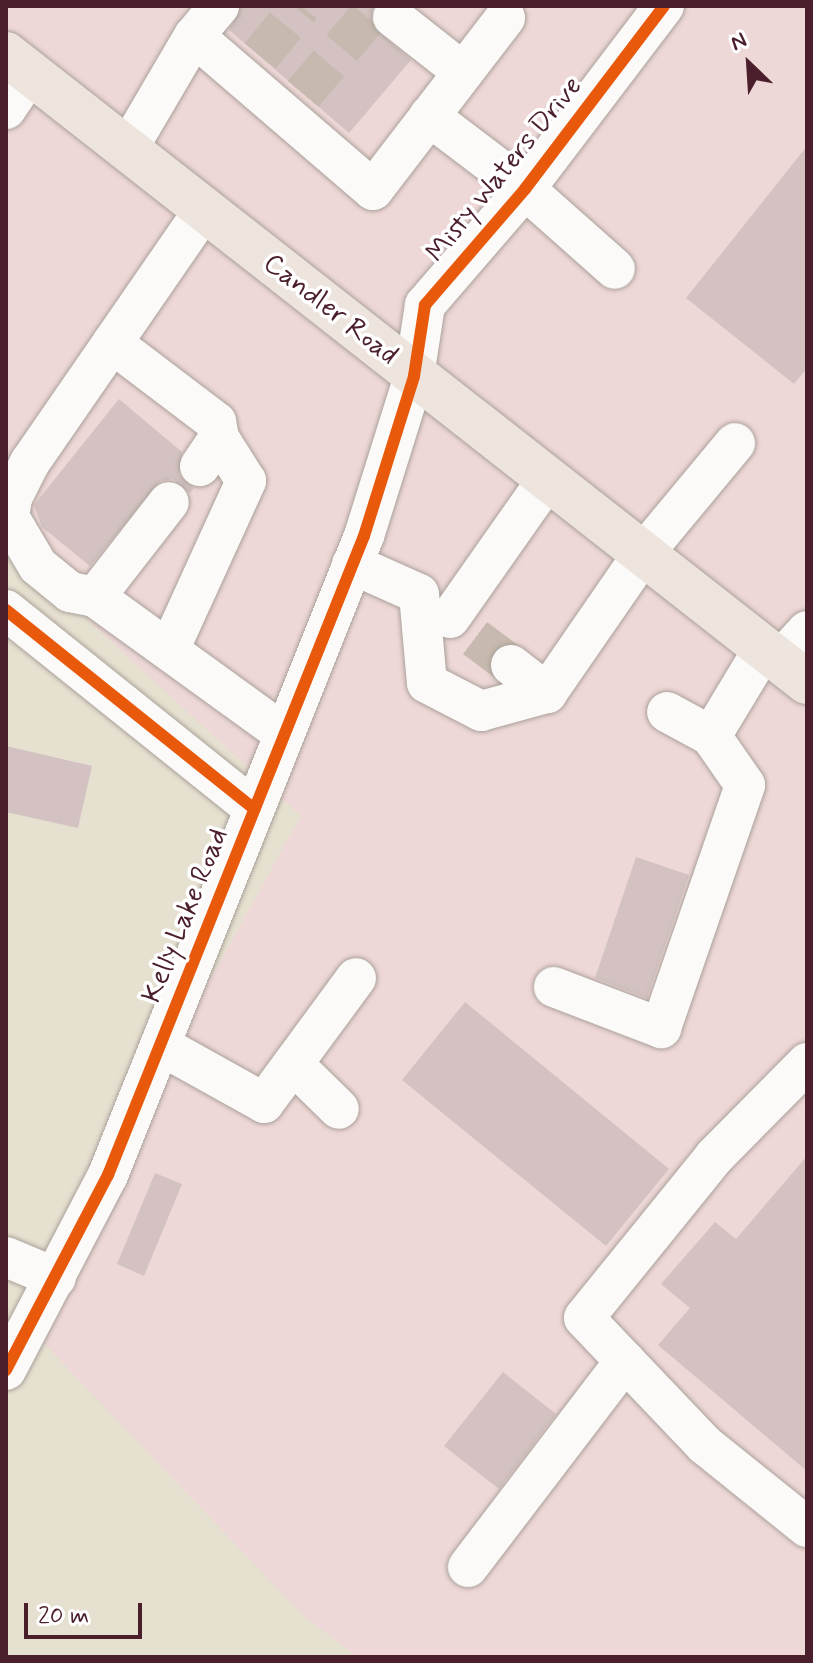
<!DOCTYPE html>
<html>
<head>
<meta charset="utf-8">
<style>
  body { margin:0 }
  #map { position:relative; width:813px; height:1663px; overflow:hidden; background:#e6e0d0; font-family:Mynerve,sans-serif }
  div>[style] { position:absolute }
  .built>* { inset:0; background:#eed7d7 }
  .building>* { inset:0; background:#d3c2c1 }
  .minor-tunnel>* { height:40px; margin-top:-20px; transform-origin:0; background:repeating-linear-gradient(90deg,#c7b9af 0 40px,transparent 0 60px) }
  .roads { filter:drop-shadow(0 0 2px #aaa19a) drop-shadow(0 0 2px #aaa19a) }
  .minor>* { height:40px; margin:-20px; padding:0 20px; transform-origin:20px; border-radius:20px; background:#fbfaf8 }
  .major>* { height:44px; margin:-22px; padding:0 22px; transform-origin:22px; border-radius:22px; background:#ede5dd }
  .cycleway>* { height:12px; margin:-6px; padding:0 6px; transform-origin:6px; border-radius:6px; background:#e8590c }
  span { translate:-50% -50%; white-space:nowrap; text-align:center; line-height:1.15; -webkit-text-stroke:7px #fff; paint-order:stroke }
  .street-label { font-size:28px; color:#4a1f2b }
  .frame { position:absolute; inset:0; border:8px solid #4a1f2b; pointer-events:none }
  .north { position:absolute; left:709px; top:24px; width:80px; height:80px; -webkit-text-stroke:6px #fff; paint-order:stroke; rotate:335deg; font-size:22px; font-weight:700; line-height:32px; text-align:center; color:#4a1f2b }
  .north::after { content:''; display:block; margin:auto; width:28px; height:36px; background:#4a1f2b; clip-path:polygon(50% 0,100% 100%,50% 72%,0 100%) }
  .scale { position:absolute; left:24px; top:1603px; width:118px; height:36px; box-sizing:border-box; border:4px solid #4a1f2b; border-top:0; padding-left:10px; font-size:24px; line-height:28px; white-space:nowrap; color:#4a1f2b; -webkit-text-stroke:6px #fff; paint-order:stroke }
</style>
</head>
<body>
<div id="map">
  <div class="built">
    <i style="clip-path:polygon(6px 6px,807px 6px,807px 1657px,358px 1657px,305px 1617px,22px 1320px,301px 816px,6px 545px)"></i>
  </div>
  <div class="building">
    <i style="clip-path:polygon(241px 6px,373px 6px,372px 26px,411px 60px,349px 133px,229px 30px)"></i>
    <i style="clip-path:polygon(807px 146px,807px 368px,794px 384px,686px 298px)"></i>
    <i style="clip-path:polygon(119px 399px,182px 452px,179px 475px,194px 488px,190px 493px,173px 479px,160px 481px,90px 566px,42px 527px,34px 505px)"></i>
    <i style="clip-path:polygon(6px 746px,92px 766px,78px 828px,6px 812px)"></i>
    <i style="clip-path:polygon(636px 857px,689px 875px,647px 998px,595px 978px)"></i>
    <i style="clip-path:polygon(465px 1002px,669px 1169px,606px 1246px,402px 1080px)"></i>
    <i style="clip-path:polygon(807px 1156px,807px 1471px,658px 1345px,690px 1308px,661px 1284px,715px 1222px,736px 1239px)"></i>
    <i style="clip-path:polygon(155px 1173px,182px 1184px,144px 1276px,117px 1264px)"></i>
    <i style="clip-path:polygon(503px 1372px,556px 1414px,499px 1489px,444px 1446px)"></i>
  </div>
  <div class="minor-tunnel">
    <i style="left:260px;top:56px;width:65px;rotate:-50.6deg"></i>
    <i style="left:303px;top:94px;width:115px;rotate:-49.9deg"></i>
    <i style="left:475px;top:638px;width:45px;rotate:36.9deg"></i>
  </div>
  <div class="roads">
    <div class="minor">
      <i style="left:393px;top:17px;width:89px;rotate:38.2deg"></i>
      <i style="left:194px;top:36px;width:236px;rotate:40.7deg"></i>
      <i style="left:373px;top:190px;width:217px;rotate:-52.5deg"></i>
      <i style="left:6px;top:109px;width:43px;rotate:-56.3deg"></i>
      <i style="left:429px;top:116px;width:121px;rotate:37.2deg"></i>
      <i style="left:525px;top:189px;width:120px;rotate:41.6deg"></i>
      <i style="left:127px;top:150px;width:132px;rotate:-59.6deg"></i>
      <i style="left:194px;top:36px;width:39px;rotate:-50deg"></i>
      <i style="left:204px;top:210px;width:306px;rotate:124.6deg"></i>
      <i style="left:30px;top:462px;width:40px;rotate:116.6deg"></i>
      <i style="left:12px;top:498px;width:19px;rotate:99deg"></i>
      <i style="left:9px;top:517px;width:57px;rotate:59.4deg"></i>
      <i style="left:38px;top:566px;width:41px;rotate:39.1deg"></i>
      <i style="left:70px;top:592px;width:25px;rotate:11deg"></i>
      <i style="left:95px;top:597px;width:233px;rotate:35.9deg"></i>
      <i style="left:112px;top:343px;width:131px;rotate:37.2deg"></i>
      <i style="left:216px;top:422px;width:16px;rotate:79deg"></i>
      <i style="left:219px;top:438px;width:34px;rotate:124deg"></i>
      <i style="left:352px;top:564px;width:73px;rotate:24.1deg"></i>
      <i style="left:419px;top:594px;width:89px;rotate:84.9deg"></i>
      <i style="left:427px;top:683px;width:61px;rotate:27.4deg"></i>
      <i style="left:481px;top:711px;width:68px;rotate:-15.3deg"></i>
      <i style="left:547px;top:693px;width:169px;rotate:-55.4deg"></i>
      <i style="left:643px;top:554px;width:144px;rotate:-50.3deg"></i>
      <i style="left:95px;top:597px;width:120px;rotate:-52.1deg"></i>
      <i style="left:6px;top:610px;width:318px;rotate:38.7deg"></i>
      <i style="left:450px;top:618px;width:169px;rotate:-54.9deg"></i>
      <i style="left:169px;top:650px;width:186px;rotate:-65.5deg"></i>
      <i style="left:246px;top:481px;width:51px;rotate:-122.1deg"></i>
      <i style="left:780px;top:661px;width:40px;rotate:-48deg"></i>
      <i style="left:511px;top:665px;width:46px;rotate:37.9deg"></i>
      <i style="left:711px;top:736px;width:103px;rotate:-58.9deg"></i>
      <i style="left:554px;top:987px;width:115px;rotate:21deg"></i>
      <i style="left:661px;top:1028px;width:257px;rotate:-70.9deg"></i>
      <i style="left:745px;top:785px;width:60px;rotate:-124.8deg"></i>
      <i style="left:711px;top:736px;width:50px;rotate:-151.4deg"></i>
      <i style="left:160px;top:1045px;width:119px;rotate:29.1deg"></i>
      <i style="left:264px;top:1103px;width:155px;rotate:-53.6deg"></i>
      <i style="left:807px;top:1063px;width:131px;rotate:134.7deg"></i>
      <i style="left:715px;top:1156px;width:208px;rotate:129deg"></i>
      <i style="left:584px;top:1318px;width:175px;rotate:46.4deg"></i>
      <i style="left:705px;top:1445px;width:131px;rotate:38.8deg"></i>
      <i style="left:293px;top:1064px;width:64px;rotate:44.4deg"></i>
      <i style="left:6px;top:1257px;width:54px;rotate:22.8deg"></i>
      <i style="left:6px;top:1370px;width:220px;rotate:-62.4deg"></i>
      <i style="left:108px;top:1175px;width:688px;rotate:-68.17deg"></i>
      <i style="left:364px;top:536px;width:168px;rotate:-72.6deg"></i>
      <i style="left:414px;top:376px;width:72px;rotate:-81.2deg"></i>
      <i style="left:425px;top:305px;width:153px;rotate:-49.2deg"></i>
      <i style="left:525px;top:189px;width:230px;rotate:-52.8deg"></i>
      <i style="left:468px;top:1567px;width:259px;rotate:-52.7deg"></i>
    </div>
    <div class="major">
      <i style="left:6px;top:54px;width:1018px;rotate:38.1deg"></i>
    </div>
  </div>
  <div class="cycleway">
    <i style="left:6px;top:610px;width:318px;rotate:38.7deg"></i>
    <i style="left:6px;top:1370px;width:220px;rotate:-62.4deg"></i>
    <i style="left:108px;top:1175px;width:688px;rotate:-68.17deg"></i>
    <i style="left:364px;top:536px;width:168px;rotate:-72.6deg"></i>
    <i style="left:414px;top:376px;width:72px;rotate:-81.2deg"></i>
    <i style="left:425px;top:305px;width:153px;rotate:-49.2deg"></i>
    <i style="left:525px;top:189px;width:230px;rotate:-52.8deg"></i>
  </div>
  <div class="street-label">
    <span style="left:505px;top:170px;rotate:-51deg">Misty Waters Drive</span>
    <span style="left:330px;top:310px;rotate:38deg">Candler Road</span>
    <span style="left:186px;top:916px;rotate:-68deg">Kelly Lake Road</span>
  </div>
  <div class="frame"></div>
  <div class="north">N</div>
  <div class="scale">20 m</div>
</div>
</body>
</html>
